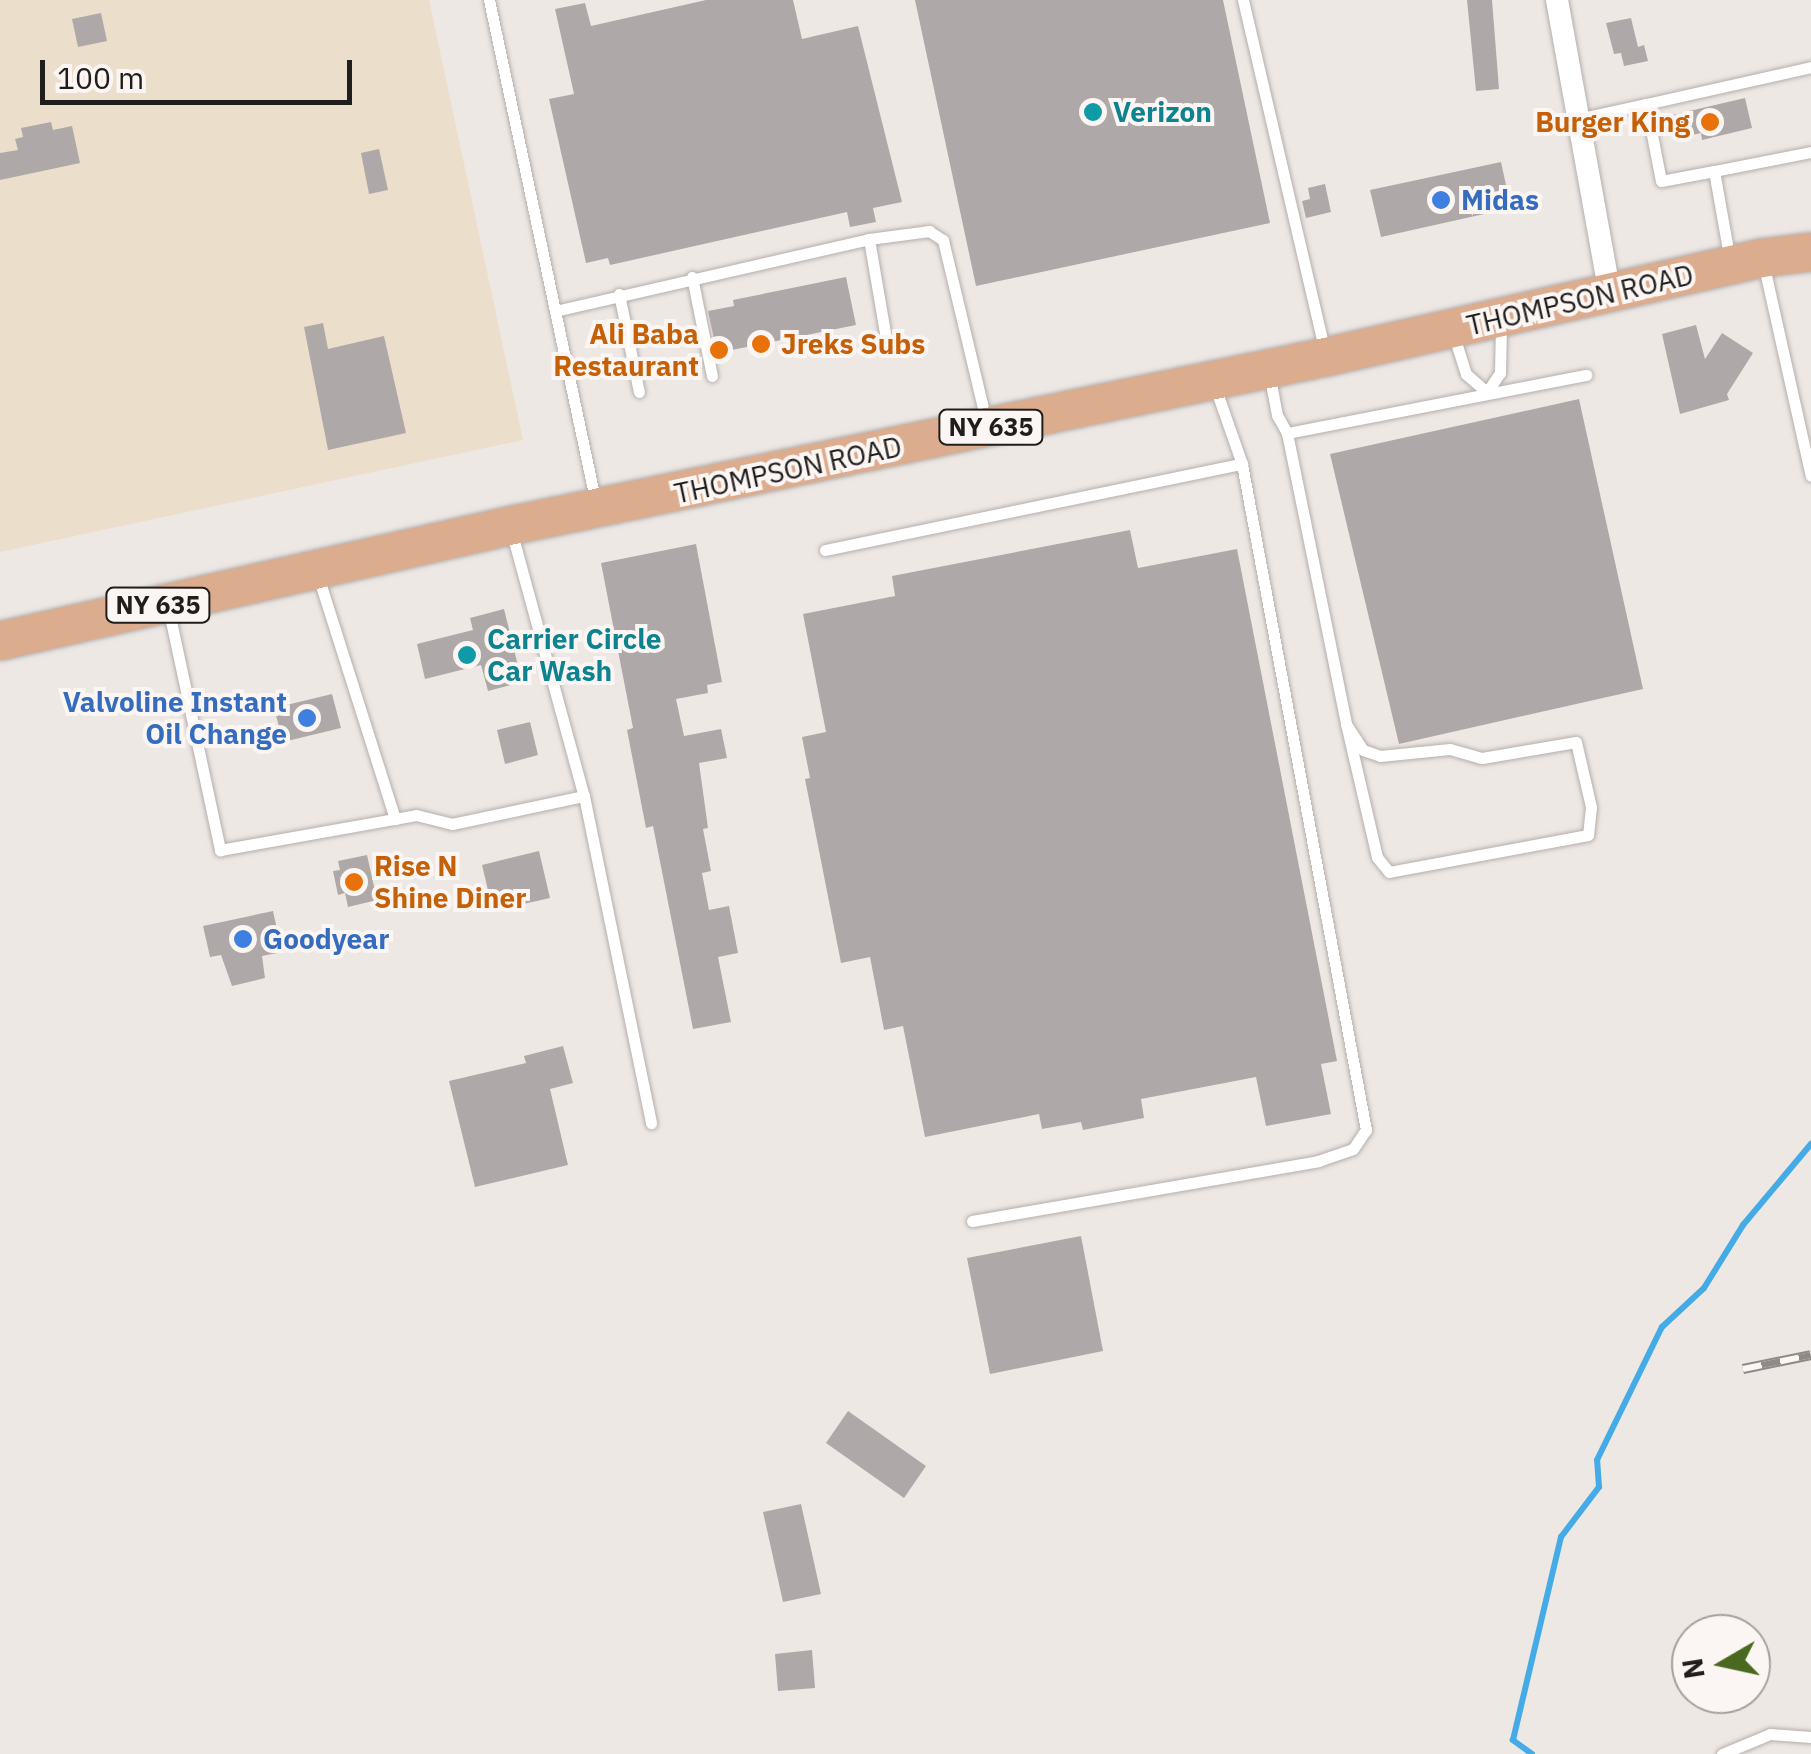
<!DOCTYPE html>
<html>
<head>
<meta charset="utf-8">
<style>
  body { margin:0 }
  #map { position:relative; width:1811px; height:1754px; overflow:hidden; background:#eee8e5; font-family:"IBM Plex Sans",sans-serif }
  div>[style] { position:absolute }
  .industrial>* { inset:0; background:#ebdeca }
  .stream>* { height:6px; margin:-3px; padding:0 3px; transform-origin:3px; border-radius:3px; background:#44abe6 }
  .building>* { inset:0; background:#afa8a8 }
  .roads { filter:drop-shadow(0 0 2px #b4afac) drop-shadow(0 0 2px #b4afac) }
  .lane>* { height:11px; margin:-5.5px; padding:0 5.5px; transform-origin:5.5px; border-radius:5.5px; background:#fff }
  .street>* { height:22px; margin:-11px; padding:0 11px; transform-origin:11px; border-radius:11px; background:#fff }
  .primary>* { height:38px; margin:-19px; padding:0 19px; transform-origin:19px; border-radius:19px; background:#dcac8f }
  .rail>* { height:10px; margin-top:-5px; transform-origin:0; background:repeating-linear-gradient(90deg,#fbf6f3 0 19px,#8e8a88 0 38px); box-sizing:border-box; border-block:2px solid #8e8a88 }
  .dots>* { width:28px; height:28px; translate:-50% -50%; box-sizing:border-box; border:5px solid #fbf6f3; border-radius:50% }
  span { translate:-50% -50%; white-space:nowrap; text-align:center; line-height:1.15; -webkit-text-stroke:8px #fbf6f3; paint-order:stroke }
  .shield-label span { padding:2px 8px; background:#fbf6f3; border:2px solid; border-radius:8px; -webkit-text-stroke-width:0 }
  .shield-label { font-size:25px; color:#201e1d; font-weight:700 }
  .culture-label { font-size:28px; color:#0d838f; font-weight:700 }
  .left { translate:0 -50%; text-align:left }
  .food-label { font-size:28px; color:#c56008; font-weight:700 }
  .right { translate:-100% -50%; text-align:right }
  .shop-label { font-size:28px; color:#366cbe; font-weight:700 }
  .street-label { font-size:28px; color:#201e1d }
  .north { position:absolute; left:1671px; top:1614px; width:100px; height:100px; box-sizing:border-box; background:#fbf6f3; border:2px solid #a3a09d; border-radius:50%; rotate:261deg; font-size:28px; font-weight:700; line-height:40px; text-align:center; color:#201e1d }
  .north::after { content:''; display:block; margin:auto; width:35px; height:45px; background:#4a691f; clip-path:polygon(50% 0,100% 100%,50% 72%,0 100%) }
  .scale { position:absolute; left:40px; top:60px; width:312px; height:45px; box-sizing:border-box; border:5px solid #201e1d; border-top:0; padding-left:12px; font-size:30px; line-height:35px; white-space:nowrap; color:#201e1d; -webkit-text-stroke:8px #fbf6f3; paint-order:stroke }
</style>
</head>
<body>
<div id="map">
  <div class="industrial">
    <i style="clip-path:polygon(0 0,429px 0,523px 440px,0 552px)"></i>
  </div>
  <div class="stream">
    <i style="left:1532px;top:1754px;width:24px;rotate:-144deg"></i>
    <i style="left:1513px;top:1740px;width:209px;rotate:-76.7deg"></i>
    <i style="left:1561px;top:1537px;width:63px;rotate:-52.8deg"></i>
    <i style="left:1599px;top:1487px;width:27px;rotate:-94deg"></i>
    <i style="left:1597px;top:1460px;width:148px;rotate:-64deg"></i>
    <i style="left:1662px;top:1327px;width:57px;rotate:-42.9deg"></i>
    <i style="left:1704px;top:1288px;width:74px;rotate:-58.2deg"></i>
    <i style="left:1743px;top:1225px;width:106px;rotate:-50deg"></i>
  </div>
  <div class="building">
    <i style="clip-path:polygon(706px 0,793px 0,802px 39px,858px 26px,902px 202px,873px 208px,876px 222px,850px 227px,847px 212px,610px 265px,608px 258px,586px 263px,549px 99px,574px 94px,555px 9px,585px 3px,591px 26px)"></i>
    <i style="clip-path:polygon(915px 0,1223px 0,1270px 223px,976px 286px)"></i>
    <i style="clip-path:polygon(1467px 0,1492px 0,1499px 89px,1476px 91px)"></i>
    <i style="clip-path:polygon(101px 13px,107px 41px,78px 47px,72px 19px)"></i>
    <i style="clip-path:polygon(1631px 18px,1638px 47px,1644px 45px,1648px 61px,1624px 66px,1621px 53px,1614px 54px,1606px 23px)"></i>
    <i style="clip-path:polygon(1745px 98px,1752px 128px,1702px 140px,1701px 133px,1673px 139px,1668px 116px)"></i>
    <i style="clip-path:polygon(51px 122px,53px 130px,72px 126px,80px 163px,0 180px,0 153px,18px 150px,15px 139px,23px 137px,21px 128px)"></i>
    <i style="clip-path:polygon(379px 149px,388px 190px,369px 194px,361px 153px)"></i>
    <i style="clip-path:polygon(1501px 162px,1511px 208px,1381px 237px,1370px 190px)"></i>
    <i style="clip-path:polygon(1325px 184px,1331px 212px,1306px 218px,1302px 201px,1310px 199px,1308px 188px)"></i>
    <i style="clip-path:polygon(846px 277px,856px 325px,717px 353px,708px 311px,734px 306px,733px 300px)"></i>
    <i style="clip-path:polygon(323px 323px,328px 349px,384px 336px,406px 433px,328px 450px,304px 327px)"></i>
    <i style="clip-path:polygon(1696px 325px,1705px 359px,1722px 333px,1753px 353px,1727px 394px,1729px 400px,1680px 414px,1662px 334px)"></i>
    <i style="clip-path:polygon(1579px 399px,1643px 689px,1399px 744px,1330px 454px)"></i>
    <i style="clip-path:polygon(1130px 530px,1138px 568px,1237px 549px,1337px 1061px,1321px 1064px,1331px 1114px,1266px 1126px,1256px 1077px,1141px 1099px,1144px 1118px,1083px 1130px,1081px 1122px,1042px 1129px,1039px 1114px,925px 1137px,903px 1026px,884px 1030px,870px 957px,841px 963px,805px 779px,810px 778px,802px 737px,826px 732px,803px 614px,895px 596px,892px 576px)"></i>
    <i style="clip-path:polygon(696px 544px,722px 682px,707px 685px,708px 693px,676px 699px,684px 736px,721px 729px,727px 758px,699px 763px,708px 828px,703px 829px,711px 871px,702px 873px,709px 910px,729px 906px,738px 953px,718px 957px,731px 1022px,693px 1029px,653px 826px,646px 828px,627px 730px,633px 728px,601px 563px)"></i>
    <i style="clip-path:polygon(504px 609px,522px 682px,488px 691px,481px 665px,425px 679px,417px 644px,473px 630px,470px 618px)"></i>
    <i style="clip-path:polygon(332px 694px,341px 728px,283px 742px,274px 708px)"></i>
    <i style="clip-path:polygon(530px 722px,538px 755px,505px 764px,497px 730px)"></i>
    <i style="clip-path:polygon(539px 851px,550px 898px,493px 911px,482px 865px)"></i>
    <i style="clip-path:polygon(367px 855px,377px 900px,348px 907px,345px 893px,338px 895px,333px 871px,340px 870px,338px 861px)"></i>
    <i style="clip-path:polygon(273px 911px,282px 952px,262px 956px,265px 978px,232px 986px,221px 955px,210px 957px,203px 926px)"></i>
    <i style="clip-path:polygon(563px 1046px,573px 1083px,550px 1089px,568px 1165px,475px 1187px,449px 1081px,526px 1063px,524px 1056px)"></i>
    <i style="clip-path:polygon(1081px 1236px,1103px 1351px,990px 1374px,967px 1258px)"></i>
    <i style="clip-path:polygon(848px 1411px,926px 1466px,904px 1498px,826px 1443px)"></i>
    <i style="clip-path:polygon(801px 1504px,821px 1594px,783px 1602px,763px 1512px)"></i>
    <i style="clip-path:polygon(812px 1650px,815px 1688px,778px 1691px,775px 1654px)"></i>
  </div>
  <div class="roads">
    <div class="lane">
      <i style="left:489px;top:0;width:515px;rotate:78.01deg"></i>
      <i style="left:1243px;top:0;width:362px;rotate:76.9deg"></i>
      <i style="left:1646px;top:104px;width:169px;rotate:-12.6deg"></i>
      <i style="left:1577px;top:119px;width:71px;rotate:-12.3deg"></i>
      <i style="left:1646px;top:104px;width:78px;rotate:79deg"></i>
      <i style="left:1661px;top:181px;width:54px;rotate:-10.7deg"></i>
      <i style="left:1714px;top:171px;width:91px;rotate:79.9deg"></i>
      <i style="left:1714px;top:171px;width:99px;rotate:-11.1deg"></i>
      <i style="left:869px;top:239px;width:100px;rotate:80.3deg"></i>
      <i style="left:1763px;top:262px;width:219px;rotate:77.4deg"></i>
      <i style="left:692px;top:277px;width:101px;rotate:78.6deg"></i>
      <i style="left:619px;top:294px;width:100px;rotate:78.5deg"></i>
      <i style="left:555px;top:311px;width:322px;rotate:-12.9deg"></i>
      <i style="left:869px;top:239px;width:61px;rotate:-7.6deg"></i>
      <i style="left:929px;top:231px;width:17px;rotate:33deg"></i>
      <i style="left:943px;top:240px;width:186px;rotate:76.6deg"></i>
      <i style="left:1453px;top:333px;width:43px;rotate:72.4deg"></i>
      <i style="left:1466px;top:374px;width:28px;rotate:41deg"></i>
      <i style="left:1487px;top:392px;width:23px;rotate:-56deg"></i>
      <i style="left:1500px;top:373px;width:48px;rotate:-88.8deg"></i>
      <i style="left:1269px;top:373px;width:43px;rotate:79.2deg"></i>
      <i style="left:1277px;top:415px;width:21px;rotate:61deg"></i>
      <i style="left:1287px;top:433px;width:297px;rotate:78.5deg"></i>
      <i style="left:1346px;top:724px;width:31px;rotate:57deg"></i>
      <i style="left:1363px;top:750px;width:18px;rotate:19deg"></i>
      <i style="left:1380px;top:756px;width:70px;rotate:-5.7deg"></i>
      <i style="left:1450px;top:749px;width:33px;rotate:16deg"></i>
      <i style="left:1482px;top:758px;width:95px;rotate:-9.7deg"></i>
      <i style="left:1576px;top:742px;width:67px;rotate:77deg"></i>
      <i style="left:1591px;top:807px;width:28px;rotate:96deg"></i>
      <i style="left:1588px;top:835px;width:202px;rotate:169.5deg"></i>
      <i style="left:1389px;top:872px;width:19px;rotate:-129deg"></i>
      <i style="left:1377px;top:857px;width:137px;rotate:-103.1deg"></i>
      <i style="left:1287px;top:433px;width:305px;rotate:-11deg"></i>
      <i style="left:511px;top:530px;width:276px;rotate:74.7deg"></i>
      <i style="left:584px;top:796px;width:334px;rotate:78.4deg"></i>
      <i style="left:825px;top:550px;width:426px;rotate:-11.7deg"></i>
      <i style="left:318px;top:576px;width:255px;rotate:72.4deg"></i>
      <i style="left:168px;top:607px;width:249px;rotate:77.9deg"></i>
      <i style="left:220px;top:850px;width:199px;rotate:-10.1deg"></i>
      <i style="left:416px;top:815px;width:37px;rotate:14deg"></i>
      <i style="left:452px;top:824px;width:135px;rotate:-12deg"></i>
      <i style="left:972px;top:1221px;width:351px;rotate:-9.8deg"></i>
      <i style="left:1318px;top:1161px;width:37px;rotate:-19deg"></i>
      <i style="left:1353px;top:1149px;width:23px;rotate:-56deg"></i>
      <i style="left:1366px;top:1130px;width:677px;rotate:-100.55deg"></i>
      <i style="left:1242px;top:464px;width:82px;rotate:-109.3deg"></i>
      <i style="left:1722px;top:1754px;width:52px;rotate:-22.6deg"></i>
      <i style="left:1770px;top:1734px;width:41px;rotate:4.2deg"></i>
    </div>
    <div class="street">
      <i style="left:1557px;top:0;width:299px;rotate:79.8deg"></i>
    </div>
    <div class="primary">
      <i style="left:0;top:641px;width:522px;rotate:-12.73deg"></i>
      <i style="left:509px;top:526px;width:834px;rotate:-11.69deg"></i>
      <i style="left:1326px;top:357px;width:447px;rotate:-12.8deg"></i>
      <i style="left:1762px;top:258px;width:49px;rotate:-7deg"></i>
    </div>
  </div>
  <div class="rail">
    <i style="left:1743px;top:1369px;width:69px;rotate:-11.6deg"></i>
  </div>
  <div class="dots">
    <i style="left:1093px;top:112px;background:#0f9aa8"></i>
    <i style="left:1710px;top:122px;background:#e8710a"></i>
    <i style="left:1441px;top:200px;background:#3f7fe0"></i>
    <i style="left:761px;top:344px;background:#e8710a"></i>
    <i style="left:719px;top:350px;background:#e8710a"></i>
    <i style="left:467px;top:655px;background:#0f9aa8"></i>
    <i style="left:307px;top:718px;background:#3f7fe0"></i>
    <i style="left:354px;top:882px;background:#e8710a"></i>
    <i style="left:243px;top:939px;background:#3f7fe0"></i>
  </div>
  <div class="shield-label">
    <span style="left:991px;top:427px">NY 635</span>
    <span style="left:158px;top:605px">NY 635</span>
  </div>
  <div class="culture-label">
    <span class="left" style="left:1113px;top:112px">Verizon</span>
    <span class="left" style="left:487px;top:655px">Carrier Circle<br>Car Wash</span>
  </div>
  <div class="food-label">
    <span class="right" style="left:1690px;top:122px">Burger King</span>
    <span class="right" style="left:699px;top:350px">Ali Baba<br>Restaurant</span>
    <span class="left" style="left:781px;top:344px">Jreks Subs</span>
    <span class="left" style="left:374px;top:882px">Rise N<br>Shine Diner</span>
  </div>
  <div class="shop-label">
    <span class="left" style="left:1461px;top:200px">Midas</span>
    <span class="right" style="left:287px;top:718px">Valvoline Instant<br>Oil Change</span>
    <span class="left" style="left:263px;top:939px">Goodyear</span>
  </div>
  <div class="street-label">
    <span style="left:1580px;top:300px;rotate:-13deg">THOMPSON ROAD</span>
    <span style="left:788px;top:470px;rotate:-12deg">THOMPSON ROAD</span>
  </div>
  <div class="north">N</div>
  <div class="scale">100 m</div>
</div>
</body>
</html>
